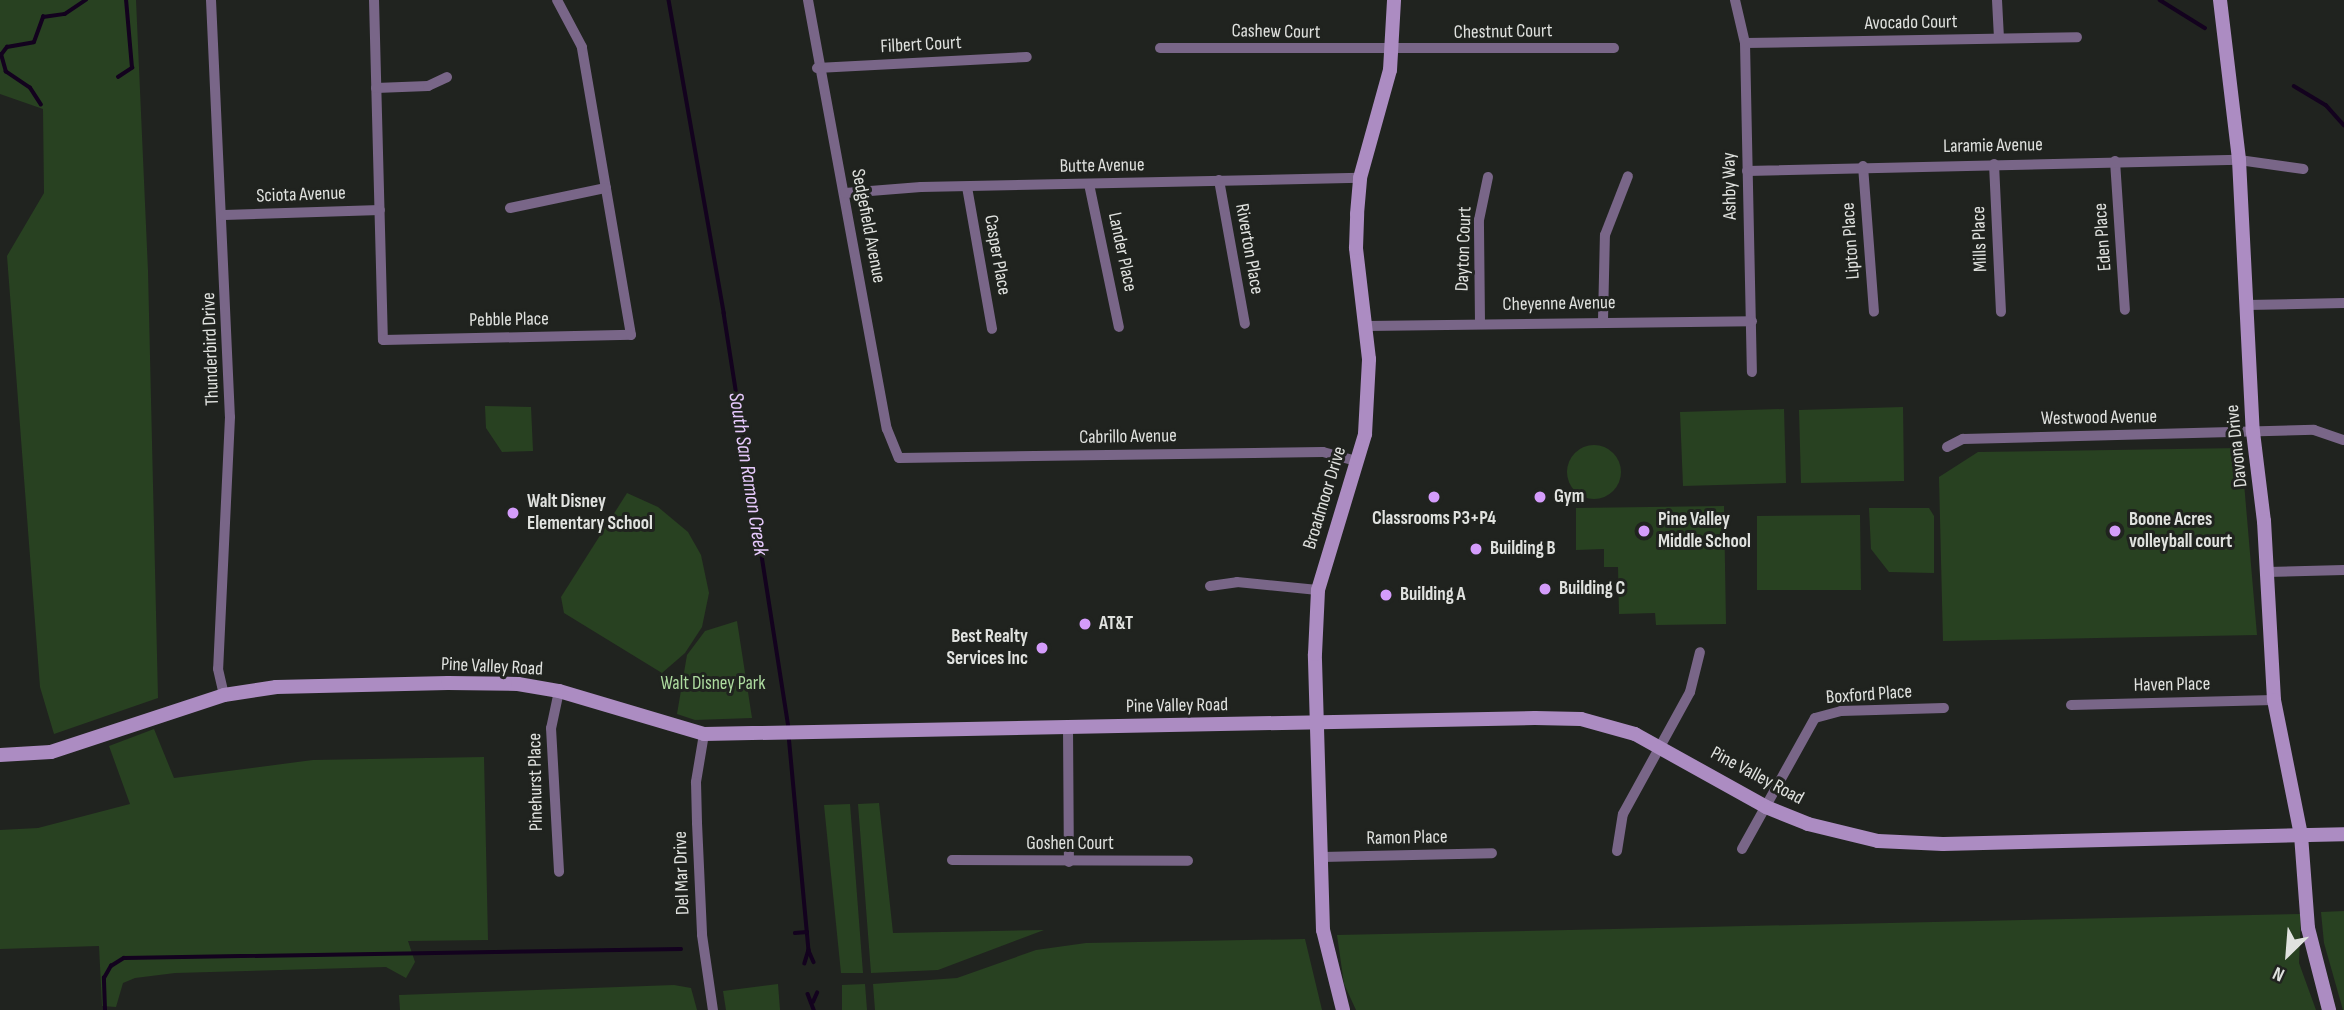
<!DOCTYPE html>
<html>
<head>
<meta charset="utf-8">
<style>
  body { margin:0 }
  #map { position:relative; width:2344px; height:1010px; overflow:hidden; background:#20231f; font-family:"Sofia Sans Condensed",sans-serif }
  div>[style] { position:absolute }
  .green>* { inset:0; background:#284121 }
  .round { border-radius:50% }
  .stream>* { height:3.5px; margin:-1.75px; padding:0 1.75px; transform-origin:1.75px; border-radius:1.75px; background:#13021e }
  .street>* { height:10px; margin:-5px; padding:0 5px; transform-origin:5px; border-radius:5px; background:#796688 }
  .secondary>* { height:14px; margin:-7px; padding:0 7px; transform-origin:7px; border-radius:7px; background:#ac8cc2 }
  .dots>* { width:19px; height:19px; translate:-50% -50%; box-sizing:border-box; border:4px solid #20231f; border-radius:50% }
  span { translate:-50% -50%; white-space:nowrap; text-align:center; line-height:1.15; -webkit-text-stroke:6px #20231f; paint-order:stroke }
  .street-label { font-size:19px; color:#e0e2df }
  .poi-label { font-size:19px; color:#e0e2df; font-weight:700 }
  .left { translate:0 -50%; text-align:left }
  .right { translate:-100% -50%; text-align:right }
  .park-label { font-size:19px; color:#addb9f }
  .water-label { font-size:21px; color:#e7cafd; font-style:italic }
  .north { position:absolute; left:2253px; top:919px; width:70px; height:70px; -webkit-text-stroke:5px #20231f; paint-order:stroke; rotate:205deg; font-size:19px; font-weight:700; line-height:28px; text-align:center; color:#e0e2df }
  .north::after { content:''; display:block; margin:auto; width:24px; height:32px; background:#e0e2df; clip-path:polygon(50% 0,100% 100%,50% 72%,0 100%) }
</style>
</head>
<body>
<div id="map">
  <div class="green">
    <i style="clip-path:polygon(0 0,136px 0,148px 271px,158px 698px,54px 734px,40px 687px,7px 256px,44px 193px,43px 109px,0 94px)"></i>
    <i style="clip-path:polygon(485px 406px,531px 407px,533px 451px,502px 452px,486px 428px)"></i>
    <i style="clip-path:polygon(1903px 407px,1904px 481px,1801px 483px,1799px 410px)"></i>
    <i style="clip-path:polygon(1784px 409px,1786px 483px,1683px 486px,1680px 412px)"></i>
    <i class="round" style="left:1567px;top:445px;width:54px;height:54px"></i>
    <i style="clip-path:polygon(2241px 448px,2257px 635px,1943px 641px,1939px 477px,1978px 452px)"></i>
    <i style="clip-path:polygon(627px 493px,658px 507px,688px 532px,701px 555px,709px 593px,702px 627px,685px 653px,662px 673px,564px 613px,561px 597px)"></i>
    <i style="clip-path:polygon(1724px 506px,1726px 624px,1656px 625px,1655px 613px,1619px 614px,1618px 567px,1604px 567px,1604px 549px,1576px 550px,1576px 508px)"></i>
    <i style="clip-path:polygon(1869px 508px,1929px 508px,1934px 516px,1934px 573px,1889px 572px,1871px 549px)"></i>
    <i style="clip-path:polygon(1860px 515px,1861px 590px,1757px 590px,1757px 516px)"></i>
    <i style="clip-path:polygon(737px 621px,752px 718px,695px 720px,677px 714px,687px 655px,705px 631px)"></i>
    <i style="clip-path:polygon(154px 729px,174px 778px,313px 760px,484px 757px,488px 940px,408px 941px,415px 962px,406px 978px,386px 967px,175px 973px,135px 978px,123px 983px,116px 1007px,102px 1006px,99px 946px,0 949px,0 830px,38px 828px,130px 804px,109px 746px)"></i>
    <i style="clip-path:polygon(879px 803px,893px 933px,1044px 930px,938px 970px,871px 973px,858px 804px)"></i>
    <i style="clip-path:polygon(850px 804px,863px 973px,841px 973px,824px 805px)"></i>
    <i style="clip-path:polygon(2344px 911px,2344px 1010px,2343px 1010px,2324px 943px,2321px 912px)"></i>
    <i style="clip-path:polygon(2301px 914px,2299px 963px,2316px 1010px,1356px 1010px,1344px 984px,1337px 935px)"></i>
    <i style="clip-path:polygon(1305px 939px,1322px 1010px,875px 1010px,873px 984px,957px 978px,1036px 950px,1086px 943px)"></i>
    <i style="clip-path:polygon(778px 984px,780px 1010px,726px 1010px,723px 991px)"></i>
    <i style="clip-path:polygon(865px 984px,867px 1010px,842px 1010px,842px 985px)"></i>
    <i style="clip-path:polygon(674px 985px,691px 988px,697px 1010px,400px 1010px,399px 995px)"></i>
  </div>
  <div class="stream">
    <i style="left:669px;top:0;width:318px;rotate:80deg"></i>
    <i style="left:724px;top:313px;width:420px;rotate:81.1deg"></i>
    <i style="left:2160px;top:0;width:53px;rotate:31.9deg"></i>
    <i style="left:118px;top:77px;width:17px;rotate:-33deg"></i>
    <i style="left:132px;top:68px;width:68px;rotate:-95deg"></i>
    <i style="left:2294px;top:86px;width:37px;rotate:31deg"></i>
    <i style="left:2326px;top:105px;width:27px;rotate:48deg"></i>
    <i style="left:41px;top:105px;width:20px;rotate:-123deg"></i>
    <i style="left:30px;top:88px;width:29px;rotate:-146deg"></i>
    <i style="left:6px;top:72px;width:18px;rotate:-106deg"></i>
    <i style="left:1px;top:55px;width:10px;rotate:-53deg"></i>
    <i style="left:7px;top:47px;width:27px;rotate:-10deg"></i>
    <i style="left:34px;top:42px;width:27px;rotate:-70deg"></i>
    <i style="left:43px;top:17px;width:22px;rotate:-8deg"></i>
    <i style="left:65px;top:14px;width:25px;rotate:-34deg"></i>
    <i style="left:789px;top:735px;width:216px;rotate:84.7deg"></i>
    <i style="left:809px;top:950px;width:14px;rotate:107deg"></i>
    <i style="left:795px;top:933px;width:12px;rotate:-5deg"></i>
    <i style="left:809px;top:951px;width:12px;rotate:66deg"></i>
    <i style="left:808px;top:994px;width:17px;rotate:69deg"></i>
    <i style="left:813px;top:1002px;width:10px;rotate:-66deg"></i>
    <i style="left:105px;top:1010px;width:32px;rotate:-92deg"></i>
    <i style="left:104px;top:978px;width:14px;rotate:-60deg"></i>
    <i style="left:111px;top:966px;width:15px;rotate:-32deg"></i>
    <i style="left:124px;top:958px;width:557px;rotate:-0.93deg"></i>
  </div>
  <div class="street">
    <i style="left:211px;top:0;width:417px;rotate:87.4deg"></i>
    <i style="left:230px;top:417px;width:252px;rotate:92.7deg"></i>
    <i style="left:218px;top:669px;width:27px;rotate:77deg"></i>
    <i style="left:374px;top:0;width:340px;rotate:88.5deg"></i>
    <i style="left:383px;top:340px;width:248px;rotate:-1.2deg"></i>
    <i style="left:631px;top:335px;width:292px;rotate:-99.7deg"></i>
    <i style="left:582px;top:47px;width:53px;rotate:-118deg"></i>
    <i style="left:808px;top:0;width:436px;rotate:79.6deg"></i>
    <i style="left:887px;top:429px;width:31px;rotate:68deg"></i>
    <i style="left:899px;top:458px;width:424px;rotate:-0.8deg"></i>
    <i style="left:1323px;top:452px;width:35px;rotate:15deg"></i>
    <i style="left:1735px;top:0;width:44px;rotate:76.9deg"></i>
    <i style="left:1745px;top:43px;width:329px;rotate:88.8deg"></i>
    <i style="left:1997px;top:0;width:38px;rotate:87deg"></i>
    <i style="left:1745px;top:43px;width:332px;rotate:-1deg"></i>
    <i style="left:1160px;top:48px;width:454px"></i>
    <i style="left:817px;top:68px;width:210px;rotate:-3deg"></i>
    <i style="left:376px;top:88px;width:52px;rotate:-2.2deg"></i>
    <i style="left:428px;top:86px;width:21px;rotate:-25deg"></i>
    <i style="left:2115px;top:161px;width:149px;rotate:86.2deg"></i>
    <i style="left:1994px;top:164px;width:148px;rotate:87.3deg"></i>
    <i style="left:1863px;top:166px;width:146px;rotate:85.7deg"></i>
    <i style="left:1747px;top:171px;width:492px;rotate:-1.3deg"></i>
    <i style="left:2239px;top:160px;width:65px;rotate:8deg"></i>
    <i style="left:1219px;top:180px;width:146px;rotate:79.8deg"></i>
    <i style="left:1089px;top:184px;width:146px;rotate:78.2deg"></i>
    <i style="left:967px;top:187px;width:144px;rotate:80deg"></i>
    <i style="left:845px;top:193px;width:76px;rotate:-4.5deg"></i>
    <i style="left:921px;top:187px;width:439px;rotate:-1.2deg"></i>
    <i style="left:510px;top:208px;width:98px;rotate:-11.8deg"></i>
    <i style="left:224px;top:215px;width:156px;rotate:-1.8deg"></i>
    <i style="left:2247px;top:305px;width:97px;rotate:-1.2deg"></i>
    <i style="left:1603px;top:320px;width:85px;rotate:-88.7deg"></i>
    <i style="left:1605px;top:235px;width:63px;rotate:-68.7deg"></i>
    <i style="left:1480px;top:323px;width:103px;rotate:-90.6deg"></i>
    <i style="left:1479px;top:220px;width:44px;rotate:-78.2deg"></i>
    <i style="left:1367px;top:326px;width:385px;rotate:-0.7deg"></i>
    <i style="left:1947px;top:447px;width:18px;rotate:-27deg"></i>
    <i style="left:1963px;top:439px;width:351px;rotate:-1.5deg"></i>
    <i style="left:2314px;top:430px;width:31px;rotate:19deg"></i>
    <i style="left:2267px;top:572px;width:77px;rotate:-1.5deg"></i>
    <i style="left:1210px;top:586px;width:27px;rotate:-8deg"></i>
    <i style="left:1237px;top:582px;width:81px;rotate:5.6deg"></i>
    <i style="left:559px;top:691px;width:38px;rotate:102deg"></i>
    <i style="left:551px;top:728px;width:144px;rotate:86.8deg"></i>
    <i style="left:2071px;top:705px;width:203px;rotate:-1.4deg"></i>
    <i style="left:1068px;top:728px;width:134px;rotate:89.6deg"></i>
    <i style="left:704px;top:734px;width:49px;rotate:99.5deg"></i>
    <i style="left:696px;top:782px;width:41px;rotate:88.6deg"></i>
    <i style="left:697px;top:823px;width:112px;rotate:87.4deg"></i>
    <i style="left:702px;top:935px;width:76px;rotate:81.7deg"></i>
    <i style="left:1742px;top:849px;width:150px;rotate:-60.9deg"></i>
    <i style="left:1815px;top:718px;width:27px;rotate:-15deg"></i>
    <i style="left:1841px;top:711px;width:103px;rotate:-1.7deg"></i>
    <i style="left:1617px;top:851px;width:37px;rotate:-81deg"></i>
    <i style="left:1623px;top:814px;width:139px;rotate:-61.2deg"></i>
    <i style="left:1690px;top:692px;width:41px;rotate:-76deg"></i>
    <i style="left:1322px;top:857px;width:170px;rotate:-1.3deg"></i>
    <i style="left:952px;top:860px;width:236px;rotate:0.2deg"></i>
  </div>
  <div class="secondary">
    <i style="left:2220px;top:0;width:161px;rotate:83.2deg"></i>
    <i style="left:2239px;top:160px;width:272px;rotate:87.1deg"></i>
    <i style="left:2253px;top:432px;width:90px;rotate:83deg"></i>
    <i style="left:2264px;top:521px;width:179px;rotate:86.8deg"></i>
    <i style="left:2274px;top:700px;width:138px;rotate:78.7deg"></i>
    <i style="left:2301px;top:835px;width:93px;rotate:85.7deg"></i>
    <i style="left:2308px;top:928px;width:85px;rotate:75.6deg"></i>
    <i style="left:0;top:755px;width:51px;rotate:-3.4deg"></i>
    <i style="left:51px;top:752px;width:182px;rotate:-18.2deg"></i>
    <i style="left:224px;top:695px;width:53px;rotate:-8.7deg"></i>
    <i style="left:276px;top:687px;width:172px;rotate:-1.3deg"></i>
    <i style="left:448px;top:683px;width:70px;rotate:0.8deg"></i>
    <i style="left:518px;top:684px;width:42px;rotate:9.7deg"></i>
    <i style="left:559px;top:691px;width:151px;rotate:16.5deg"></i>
    <i style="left:704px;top:734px;width:831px;rotate:-1.1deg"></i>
    <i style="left:1535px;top:718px;width:46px;rotate:1.2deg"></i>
    <i style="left:1581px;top:719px;width:56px;rotate:15.5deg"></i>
    <i style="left:1635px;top:734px;width:150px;rotate:29.1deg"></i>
    <i style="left:1766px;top:807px;width:45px;rotate:22deg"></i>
    <i style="left:1808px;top:824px;width:72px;rotate:13.7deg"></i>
    <i style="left:1878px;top:841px;width:65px;rotate:2.6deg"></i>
    <i style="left:1943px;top:844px;width:401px;rotate:-1.4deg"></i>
    <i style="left:1343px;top:1010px;width:82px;rotate:-104deg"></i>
    <i style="left:1323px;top:930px;width:276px;rotate:-91.7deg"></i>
    <i style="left:1315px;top:654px;width:64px;rotate:-87.3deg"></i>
    <i style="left:1318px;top:590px;width:163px;rotate:-73.2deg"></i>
    <i style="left:1365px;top:434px;width:75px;rotate:-86.9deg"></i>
    <i style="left:1369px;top:359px;width:112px;rotate:-96.7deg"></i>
    <i style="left:1356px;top:248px;width:34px;rotate:-88deg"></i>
    <i style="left:1357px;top:214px;width:36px;rotate:-85deg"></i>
    <i style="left:1360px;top:178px;width:112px;rotate:-74.5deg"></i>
    <i style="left:1390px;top:70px;width:70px;rotate:-86.7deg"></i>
  </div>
  <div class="dots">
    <i style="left:1434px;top:497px;background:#d49cfb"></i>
    <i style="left:1540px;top:497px;background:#d49cfb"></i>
    <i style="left:513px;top:513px;background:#d49cfb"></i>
    <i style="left:1644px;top:531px;background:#d49cfb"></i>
    <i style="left:2115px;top:531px;background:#d49cfb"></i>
    <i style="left:1476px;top:549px;background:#d49cfb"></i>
    <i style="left:1545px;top:589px;background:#d49cfb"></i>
    <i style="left:1386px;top:595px;background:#d49cfb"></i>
    <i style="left:1085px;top:624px;background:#d49cfb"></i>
    <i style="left:1042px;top:648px;background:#d49cfb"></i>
  </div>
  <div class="street-label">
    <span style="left:1911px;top:23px;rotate:-1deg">Avocado Court</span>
    <span style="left:1276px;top:32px;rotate:1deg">Cashew Court</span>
    <span style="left:1503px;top:32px;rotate:-1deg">Chestnut Court</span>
    <span style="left:921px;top:45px;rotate:-3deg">Filbert Court</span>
    <span style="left:1993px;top:146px;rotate:-1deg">Laramie Avenue</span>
    <span style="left:1102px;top:166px;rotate:-1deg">Butte Avenue</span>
    <span style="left:1730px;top:186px;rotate:-91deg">Ashby Way</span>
    <span style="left:301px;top:195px;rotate:-2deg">Sciota Avenue</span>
    <span style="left:868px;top:226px;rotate:79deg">Sedgefield Avenue</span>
    <span style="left:2103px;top:237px;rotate:-94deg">Eden Place</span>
    <span style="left:1980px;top:239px;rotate:-92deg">Mills Place</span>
    <span style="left:1851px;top:241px;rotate:-94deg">Lipton Place</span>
    <span style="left:1249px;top:249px;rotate:80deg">Riverton Place</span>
    <span style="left:1464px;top:249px;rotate:-88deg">Dayton Court</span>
    <span style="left:1122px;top:252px;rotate:78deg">Lander Place</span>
    <span style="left:997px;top:255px;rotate:80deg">Casper Place</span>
    <span style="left:1559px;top:304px;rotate:-1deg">Cheyenne Avenue</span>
    <span style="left:509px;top:320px;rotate:-1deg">Pebble Place</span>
    <span style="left:211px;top:349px;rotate:-92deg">Thunderbird Drive</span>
    <span style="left:2099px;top:418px;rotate:-1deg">Westwood Avenue</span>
    <span style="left:1128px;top:437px;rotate:-1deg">Cabrillo Avenue</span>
    <span style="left:2237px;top:446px;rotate:-96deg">Davona Drive</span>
    <span style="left:1325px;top:498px;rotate:-73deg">Broadmoor Drive</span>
    <span style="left:492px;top:667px;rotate:3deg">Pine Valley Road</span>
    <span style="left:2172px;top:685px;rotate:-1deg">Haven Place</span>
    <span style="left:1869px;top:695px;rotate:-4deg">Boxford Place</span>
    <span style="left:1177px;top:706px;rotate:-1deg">Pine Valley Road</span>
    <span style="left:1757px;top:776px;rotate:28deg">Pine Valley Road</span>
    <span style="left:536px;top:782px;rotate:-91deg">Pinehurst Place</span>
    <span style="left:1407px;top:838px;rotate:-1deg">Ramon Place</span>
    <span style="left:1070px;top:844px">Goshen Court</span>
    <span style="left:682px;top:873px;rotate:-92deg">Del Mar Drive</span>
  </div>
  <div class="poi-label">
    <span class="left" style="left:1554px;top:497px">Gym</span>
    <span class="left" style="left:527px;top:513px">Walt Disney<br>Elementary School</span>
    <span style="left:1434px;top:519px">Classrooms P3+P4</span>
    <span class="left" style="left:1658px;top:531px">Pine Valley<br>Middle School</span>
    <span class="left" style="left:2129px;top:531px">Boone Acres<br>volleyball court</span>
    <span class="left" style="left:1490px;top:549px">Building B</span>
    <span class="left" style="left:1559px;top:589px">Building C</span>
    <span class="left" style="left:1400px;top:595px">Building A</span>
    <span class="left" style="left:1099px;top:624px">AT&amp;T</span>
    <span class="right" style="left:1028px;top:648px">Best Realty<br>Services Inc</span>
  </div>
  <div class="park-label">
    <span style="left:713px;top:684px">Walt Disney Park</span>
  </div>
  <div class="water-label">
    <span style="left:748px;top:474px;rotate:81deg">South San Ramon Creek</span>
  </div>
  <div class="north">N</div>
</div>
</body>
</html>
